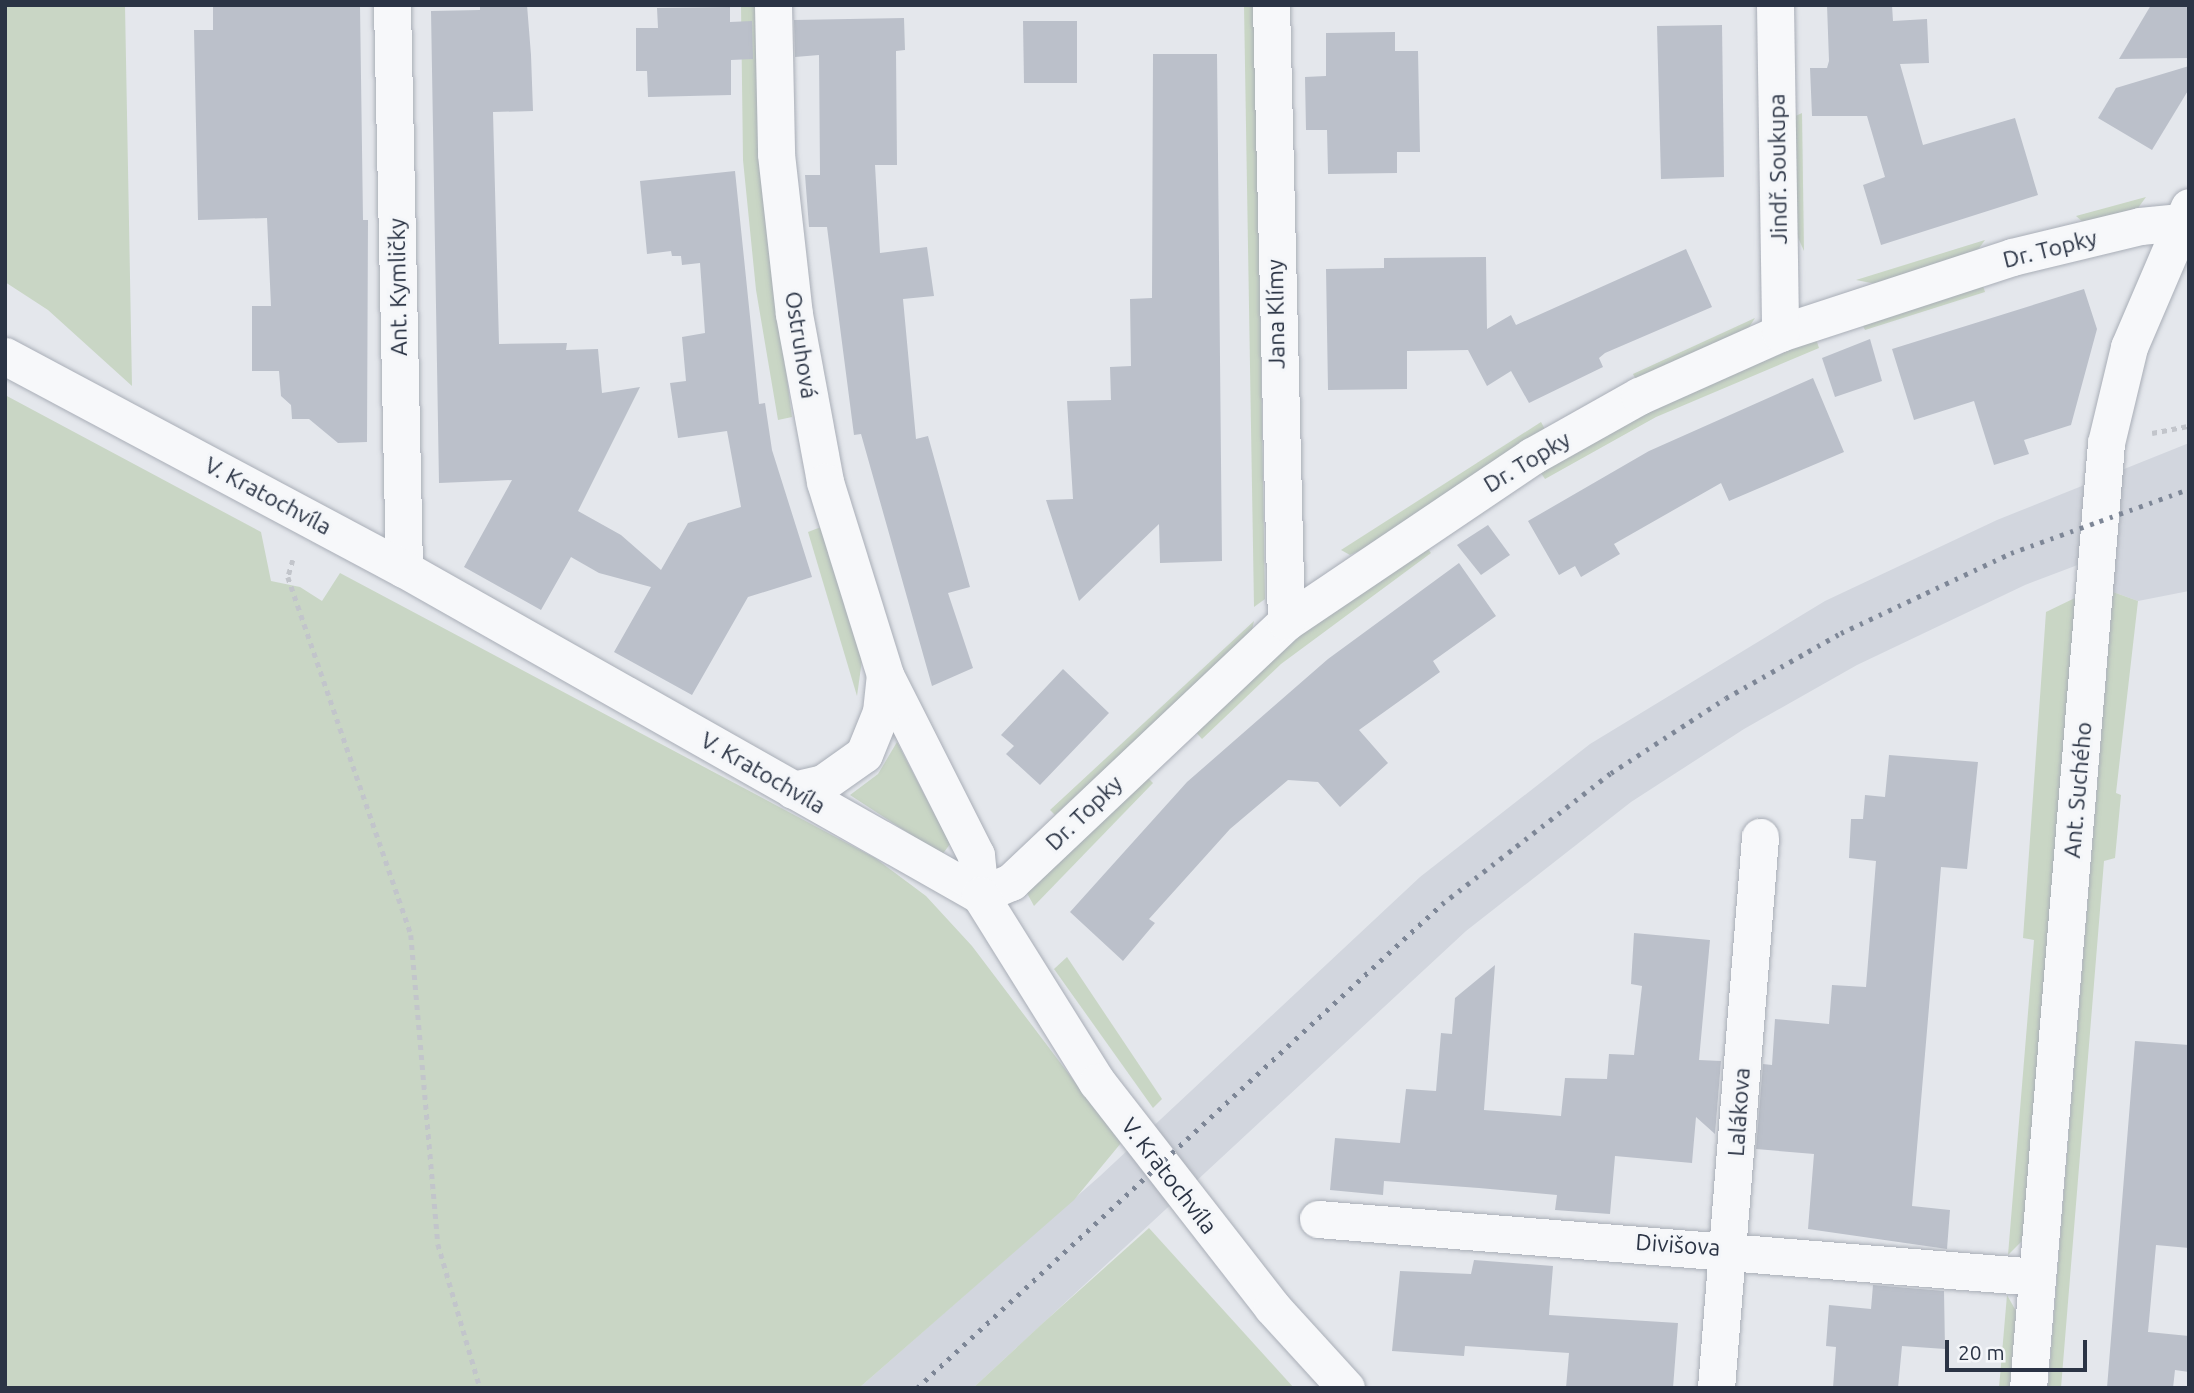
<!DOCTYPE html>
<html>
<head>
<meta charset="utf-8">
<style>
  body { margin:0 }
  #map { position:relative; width:2194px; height:1393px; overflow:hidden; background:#e4e7ec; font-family:Ubuntu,sans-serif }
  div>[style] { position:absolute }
  .built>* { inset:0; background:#d2d6de }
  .green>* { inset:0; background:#c9d6c5 }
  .building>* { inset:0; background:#bbc0ca }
  .path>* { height:4.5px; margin-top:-2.25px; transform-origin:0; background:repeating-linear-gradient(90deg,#c2c5cb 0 5px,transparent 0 10px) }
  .roads { filter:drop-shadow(0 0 2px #a9aeb7) drop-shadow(0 0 2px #a9aeb7) }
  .minor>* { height:37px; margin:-18.5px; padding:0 18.5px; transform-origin:18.5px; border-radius:18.5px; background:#f7f8fa }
  .rail>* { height:5px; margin-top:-2.5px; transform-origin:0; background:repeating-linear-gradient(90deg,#7d8696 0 3.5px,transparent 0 10.5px) }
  span { translate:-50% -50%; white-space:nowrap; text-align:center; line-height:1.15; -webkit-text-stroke:6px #f4f6f9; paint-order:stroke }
  .street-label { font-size:23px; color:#2b3445 }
  .frame { position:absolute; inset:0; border:7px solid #2b3445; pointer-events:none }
  .scale { position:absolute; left:1945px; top:1340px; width:142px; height:32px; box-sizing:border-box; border:4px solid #2b3445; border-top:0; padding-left:9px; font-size:21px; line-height:24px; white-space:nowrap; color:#2b3445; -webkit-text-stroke:5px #f4f6f9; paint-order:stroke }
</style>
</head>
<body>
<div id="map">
  <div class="built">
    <i style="clip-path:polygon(2189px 443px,2189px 591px,2138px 601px,2113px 592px,2112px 552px,2025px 585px,1857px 665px,1744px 729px,1631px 802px,1466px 931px,973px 1388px,859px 1388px,1100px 1176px,1420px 877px,1590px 744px,1825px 601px,1997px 520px)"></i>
  </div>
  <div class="green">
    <i style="clip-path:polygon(5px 5px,125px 5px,132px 386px,48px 310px,5px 282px)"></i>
    <i style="clip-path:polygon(741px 5px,756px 5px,760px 170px,792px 417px,778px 420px,756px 290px,743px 160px)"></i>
    <i style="clip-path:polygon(1244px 5px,1255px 5px,1265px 599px,1254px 607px)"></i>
    <i style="clip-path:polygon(1802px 113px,1804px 251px,1796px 233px,1791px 118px)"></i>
    <i style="clip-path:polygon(2146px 197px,2138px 208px,2083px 222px,2076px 216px)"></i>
    <i style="clip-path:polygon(1985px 240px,1977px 251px,1876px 284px,1856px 280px)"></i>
    <i style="clip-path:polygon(1983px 286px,1985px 292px,1865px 330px,1861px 322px)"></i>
    <i style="clip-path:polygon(1755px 318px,1746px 332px,1637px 382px,1633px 374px)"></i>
    <i style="clip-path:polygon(1816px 339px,1819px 348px,1656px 417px,1545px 479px,1539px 470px,1649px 410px)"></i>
    <i style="clip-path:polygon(5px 395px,261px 532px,271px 581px,300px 587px,322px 601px,340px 573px,875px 858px,926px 896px,972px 946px,1121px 1143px,1074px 1200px,859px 1388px,5px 1388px)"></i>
    <i style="clip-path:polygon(1541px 422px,1546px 431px,1363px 549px,1350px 555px,1341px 550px)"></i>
    <i style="clip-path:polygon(821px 527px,862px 660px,857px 696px,808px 532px)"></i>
    <i style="clip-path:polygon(1424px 544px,1431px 553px,1281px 664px,1202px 739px,1193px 729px,1315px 623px)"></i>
    <i style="clip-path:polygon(2113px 592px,2138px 601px,2116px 793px,2121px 795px,2115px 858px,2104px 861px,2061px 1388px,2048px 1388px)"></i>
    <i style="clip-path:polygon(2079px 596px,2024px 1239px,2008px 1255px,2034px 940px,2023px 938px,2046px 612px)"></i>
    <i style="clip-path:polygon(1254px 621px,1251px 635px,1055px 815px,1050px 810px)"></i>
    <i style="clip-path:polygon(897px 742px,950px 844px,942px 855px,850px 795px,878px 774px)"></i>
    <i style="clip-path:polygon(1146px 776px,1153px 783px,1034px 906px,1027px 893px)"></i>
    <i style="clip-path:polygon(1067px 957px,1162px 1099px,1153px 1108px,1054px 969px)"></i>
    <i style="clip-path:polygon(1149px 1228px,1294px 1388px,973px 1388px,1043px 1323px)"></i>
    <i style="clip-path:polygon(2007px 1295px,2016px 1311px,2010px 1388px,1999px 1388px)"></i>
  </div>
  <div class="building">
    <i style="clip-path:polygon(213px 5px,360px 5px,363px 220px,368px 220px,367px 442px,338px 443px,309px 419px,292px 419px,291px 405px,281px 396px,279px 371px,252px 371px,252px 306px,271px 306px,267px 218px,198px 220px,194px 30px,213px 30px)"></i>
    <i style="clip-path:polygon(480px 5px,527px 5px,531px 55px,533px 111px,493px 112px,499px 344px,567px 343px,566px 350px,598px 349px,602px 393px,640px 387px,578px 511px,621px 535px,661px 570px,688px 523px,741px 507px,727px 431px,678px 438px,670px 383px,686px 381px,682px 337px,705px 333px,700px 263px,682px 265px,681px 256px,672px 256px,671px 251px,647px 254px,640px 181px,735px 171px,759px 404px,765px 403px,772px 450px,812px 577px,748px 597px,692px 695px,614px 652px,651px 587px,599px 573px,571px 557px,541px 610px,464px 567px,512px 480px,439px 483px,431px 11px,480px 10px)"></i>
    <i style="clip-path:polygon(1827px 5px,1892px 5px,1893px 21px,1927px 19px,1929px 63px,1900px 64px,1923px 145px,2015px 118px,2038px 195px,1881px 245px,1863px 185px,1885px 177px,1867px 116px,1812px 116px,1810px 68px,1827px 68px,1829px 61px)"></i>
    <i style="clip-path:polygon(2151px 5px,2189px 5px,2189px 58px,2119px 59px)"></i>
    <i style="clip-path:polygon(730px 7px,730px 22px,752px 21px,753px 59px,731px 60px,731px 95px,648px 97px,647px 71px,636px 71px,636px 28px,658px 28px,657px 8px)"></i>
    <i style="clip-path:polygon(904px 18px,905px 50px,896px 51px,897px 165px,875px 165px,880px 253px,927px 247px,934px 296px,903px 299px,916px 439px,928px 436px,970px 587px,948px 593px,973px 668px,932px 686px,861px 434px,854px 435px,827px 227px,809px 227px,805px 175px,820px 175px,819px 55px,795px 57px,794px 20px)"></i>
    <i style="clip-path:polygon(1023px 21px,1077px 21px,1077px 83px,1024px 83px)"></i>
    <i style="clip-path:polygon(1722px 25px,1724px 177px,1661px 179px,1657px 26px)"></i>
    <i style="clip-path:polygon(1395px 32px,1395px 51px,1418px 51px,1420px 152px,1397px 152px,1397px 173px,1328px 174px,1327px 130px,1306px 130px,1305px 77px,1326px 76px,1326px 33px)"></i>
    <i style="clip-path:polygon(1153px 54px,1217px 54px,1222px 561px,1160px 563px,1159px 524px,1079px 601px,1046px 500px,1073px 499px,1067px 401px,1111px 400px,1110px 367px,1131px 366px,1130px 299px,1152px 298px)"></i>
    <i style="clip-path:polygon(2189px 66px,2189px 89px,2152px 150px,2098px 118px,2116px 88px)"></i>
    <i style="clip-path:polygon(1686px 249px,1712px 307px,1605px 353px,1599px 358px,1603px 367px,1529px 403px,1511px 371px,1487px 386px,1468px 350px,1407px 351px,1407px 389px,1328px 390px,1326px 269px,1384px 268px,1384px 258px,1486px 257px,1487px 329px,1511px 315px,1516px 325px)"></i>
    <i style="clip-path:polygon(2084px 289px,2097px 329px,2071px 425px,2024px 440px,2029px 454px,1994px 465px,1974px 401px,1914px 420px,1892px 349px)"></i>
    <i style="clip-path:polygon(1870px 339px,1882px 381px,1835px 397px,1822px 358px)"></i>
    <i style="clip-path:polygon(1813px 378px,1844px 452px,1729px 501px,1721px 483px,1614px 544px,1620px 554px,1581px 577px,1575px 566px,1559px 575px,1528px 521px,1649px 451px)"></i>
    <i style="clip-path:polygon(1488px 525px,1510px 555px,1481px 575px,1457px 545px)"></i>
    <i style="clip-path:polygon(1459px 563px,1496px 616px,1433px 661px,1440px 672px,1359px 730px,1388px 763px,1340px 807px,1318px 782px,1288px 780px,1230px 829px,1149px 919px,1155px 923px,1123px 961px,1070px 912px,1187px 782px,1328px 659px)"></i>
    <i style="clip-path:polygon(1063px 669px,1109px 713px,1040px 785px,1006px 754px,1014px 746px,1001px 735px)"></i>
    <i style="clip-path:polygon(1889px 755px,1978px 762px,1967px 869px,1941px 867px,1912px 1206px,1950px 1210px,1947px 1249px,1808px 1229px,1814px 1154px,1756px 1149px,1763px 1064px,1772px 1065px,1775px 1019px,1829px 1024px,1832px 985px,1866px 987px,1876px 861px,1849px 858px,1851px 819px,1863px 819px,1865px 795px,1885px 797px)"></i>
    <i style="clip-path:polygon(1634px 933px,1710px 940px,1699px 1060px,1721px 1061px,1715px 1134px,1696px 1117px,1692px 1163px,1615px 1156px,1610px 1214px,1555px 1210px,1557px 1195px,1479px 1188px,1384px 1181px,1383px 1195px,1330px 1190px,1335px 1138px,1400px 1143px,1406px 1089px,1436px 1091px,1441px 1033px,1452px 1034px,1455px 998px,1495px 965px,1484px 1110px,1561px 1116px,1565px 1078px,1607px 1079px,1609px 1054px,1634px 1055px,1642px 986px,1631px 984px)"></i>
    <i style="clip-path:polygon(2135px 1041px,2189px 1045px,2189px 1248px,2156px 1245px,2148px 1332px,2189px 1336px,2189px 1372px,2175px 1370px,2173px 1388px,2107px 1388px)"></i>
    <i style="clip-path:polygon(1474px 1260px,1553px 1266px,1549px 1315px,1678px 1323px,1673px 1388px,1566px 1388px,1569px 1353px,1465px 1346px,1464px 1356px,1392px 1351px,1400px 1271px,1471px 1274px)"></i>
    <i style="clip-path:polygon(1873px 1285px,1944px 1291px,1945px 1349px,1902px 1346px,1898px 1388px,1833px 1388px,1836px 1347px,1826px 1346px,1829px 1305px,1871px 1309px)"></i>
  </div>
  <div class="path">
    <i style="left:2152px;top:433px;width:38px;rotate:-11deg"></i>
    <i style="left:293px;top:560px;width:18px;rotate:106deg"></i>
    <i style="left:288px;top:577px;width:379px;rotate:71deg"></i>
    <i style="left:411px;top:935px;width:310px;rotate:85deg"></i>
    <i style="left:438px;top:1244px;width:150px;rotate:73.7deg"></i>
  </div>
  <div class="roads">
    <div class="minor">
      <i style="left:392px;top:5px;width:564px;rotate:88.78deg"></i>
      <i style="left:773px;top:5px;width:149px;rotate:88.8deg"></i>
      <i style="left:776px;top:154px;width:161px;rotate:83.6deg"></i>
      <i style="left:794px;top:314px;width:171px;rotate:79.5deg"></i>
      <i style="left:825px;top:482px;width:202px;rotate:72.7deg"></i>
      <i style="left:885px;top:675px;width:202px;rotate:63.2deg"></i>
      <i style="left:976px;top:855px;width:40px;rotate:84.3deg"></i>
      <i style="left:980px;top:895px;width:34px;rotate:-23deg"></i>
      <i style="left:1011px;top:882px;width:378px;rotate:-43.4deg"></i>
      <i style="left:1286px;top:622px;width:297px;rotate:-34deg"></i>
      <i style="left:1532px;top:456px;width:123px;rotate:-29.3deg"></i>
      <i style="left:1639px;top:396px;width:154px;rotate:-24.1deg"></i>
      <i style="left:1780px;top:333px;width:244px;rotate:-18.1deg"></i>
      <i style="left:2012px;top:257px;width:132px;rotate:-13.6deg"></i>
      <i style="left:2140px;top:226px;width:41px;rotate:-5.6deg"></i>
      <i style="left:1271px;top:5px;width:617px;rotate:88.61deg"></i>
      <i style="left:1775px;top:5px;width:328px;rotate:89.1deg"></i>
      <i style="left:5px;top:356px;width:452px;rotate:28.1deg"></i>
      <i style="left:404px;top:569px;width:662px;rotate:29.51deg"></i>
      <i style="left:980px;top:895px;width:221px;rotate:58deg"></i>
      <i style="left:1097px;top:1082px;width:285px;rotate:52.1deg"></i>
      <i style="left:1272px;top:1307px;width:110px;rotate:47.6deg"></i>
      <i style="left:793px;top:790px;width:31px;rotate:-13deg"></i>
      <i style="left:823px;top:783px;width:50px;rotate:-35.3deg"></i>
      <i style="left:864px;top:754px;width:45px;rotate:-68deg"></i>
      <i style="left:881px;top:712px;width:37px;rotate:-84deg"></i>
      <i style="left:1318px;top:1219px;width:721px;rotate:4.61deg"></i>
      <i style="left:1716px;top:1388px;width:553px;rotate:-85.43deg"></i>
      <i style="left:2028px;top:1388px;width:948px;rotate:-85.28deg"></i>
      <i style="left:2106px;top:443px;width:99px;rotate:-76.5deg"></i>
      <i style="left:2129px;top:347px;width:152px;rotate:-66.8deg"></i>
    </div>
  </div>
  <div class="rail">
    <i style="left:917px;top:1388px;width:714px;rotate:-42.67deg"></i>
    <i style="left:1442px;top:904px;width:214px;rotate:-37.8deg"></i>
    <i style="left:1611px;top:773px;width:137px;rotate:-33.1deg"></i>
    <i style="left:1726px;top:698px;width:132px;rotate:-29.5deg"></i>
    <i style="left:1841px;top:633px;width:188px;rotate:-25.2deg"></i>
    <i style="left:2011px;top:553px;width:189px;rotate:-19.8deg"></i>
  </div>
  <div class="street-label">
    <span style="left:1778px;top:169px;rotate:-91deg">Jindř. Soukupa</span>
    <span style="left:2050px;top:249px;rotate:-14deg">Dr. Topky</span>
    <span style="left:398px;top:287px;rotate:-91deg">Ant. Kymličky</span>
    <span style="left:1276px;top:314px;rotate:-91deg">Jana Klímy</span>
    <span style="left:801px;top:345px;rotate:81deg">Ostruhová</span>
    <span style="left:1527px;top:462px;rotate:-31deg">Dr. Topky</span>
    <span style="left:268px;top:496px;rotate:28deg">V. Kratochvíla</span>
    <span style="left:763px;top:773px;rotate:30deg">V. Kratochvíla</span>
    <span style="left:2078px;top:790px;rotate:-85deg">Ant. Suchého</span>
    <span style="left:1084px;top:813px;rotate:-44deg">Dr. Topky</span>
    <span style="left:1739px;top:1112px;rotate:-86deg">Lalákova</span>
    <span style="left:1169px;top:1176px;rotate:52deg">V. Kratochvíla</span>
    <span style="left:1678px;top:1245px;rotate:4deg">Divišova</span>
  </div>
  <div class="frame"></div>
  <div class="scale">20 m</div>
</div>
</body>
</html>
